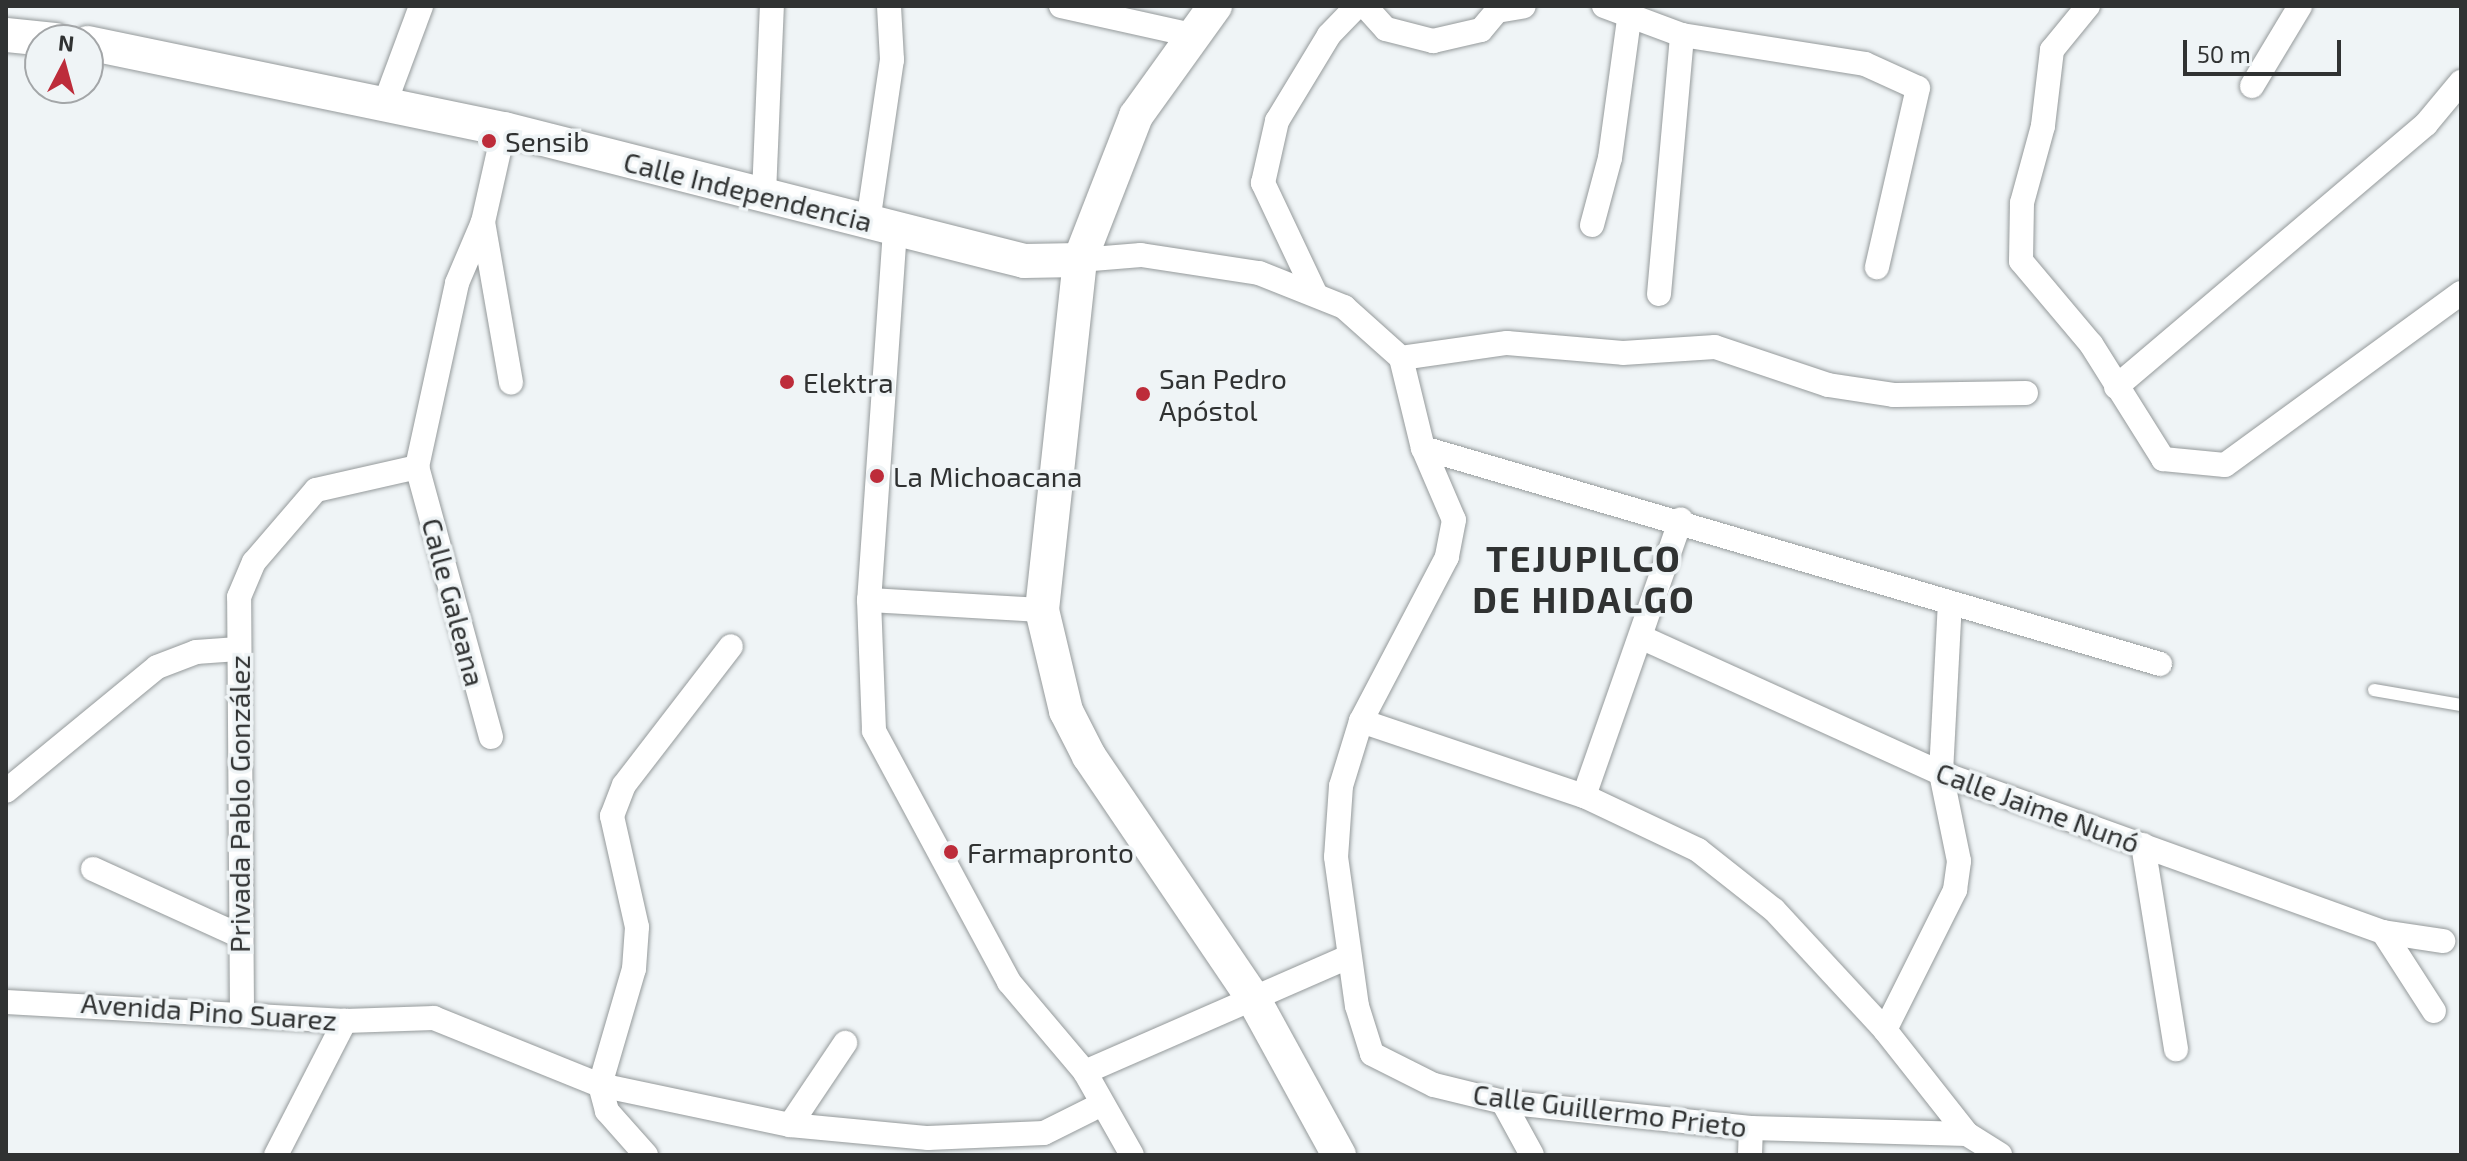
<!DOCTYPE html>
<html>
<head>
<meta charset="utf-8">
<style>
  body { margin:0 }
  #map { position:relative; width:2467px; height:1161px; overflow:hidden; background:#eff4f6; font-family:"Exo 2",sans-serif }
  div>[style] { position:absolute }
  .roads { filter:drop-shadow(0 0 2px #959a9b) drop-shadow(0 0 2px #959a9b) }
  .lane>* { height:12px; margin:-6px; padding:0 6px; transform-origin:6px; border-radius:6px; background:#fff }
  .street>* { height:24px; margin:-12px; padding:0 12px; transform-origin:12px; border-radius:12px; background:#fff }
  .secondary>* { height:34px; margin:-17px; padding:0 17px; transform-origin:17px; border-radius:17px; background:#fff }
  .dots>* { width:22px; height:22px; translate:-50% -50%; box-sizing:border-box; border:4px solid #eff4f6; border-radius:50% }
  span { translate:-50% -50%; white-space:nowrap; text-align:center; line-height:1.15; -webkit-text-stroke:7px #eff4f6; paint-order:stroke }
  .poi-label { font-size:28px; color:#303232 }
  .left { translate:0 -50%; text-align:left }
  .street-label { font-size:28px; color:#303232 }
  .district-label { font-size:36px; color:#303232; font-weight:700; letter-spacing:2px }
  .frame { position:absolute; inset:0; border:8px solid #303232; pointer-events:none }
  .north { position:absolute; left:24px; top:24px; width:80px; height:80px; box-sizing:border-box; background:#eff4f6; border:2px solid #a3a6a8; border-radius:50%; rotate:6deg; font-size:22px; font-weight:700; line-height:32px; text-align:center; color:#303232 }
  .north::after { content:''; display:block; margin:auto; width:28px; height:36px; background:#bd2c3a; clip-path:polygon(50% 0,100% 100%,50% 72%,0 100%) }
  .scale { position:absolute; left:2183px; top:40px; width:158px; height:36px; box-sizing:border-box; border:4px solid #303232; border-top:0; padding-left:10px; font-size:24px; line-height:28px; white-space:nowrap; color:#303232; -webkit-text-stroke:6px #eff4f6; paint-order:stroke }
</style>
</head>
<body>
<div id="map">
  <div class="roads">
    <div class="lane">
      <i style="left:2374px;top:690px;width:88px;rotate:9.8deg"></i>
    </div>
    <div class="street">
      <i style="left:1061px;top:6px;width:134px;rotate:12.5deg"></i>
      <i style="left:1365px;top:6px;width:31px;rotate:48deg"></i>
      <i style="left:1386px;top:29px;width:49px;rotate:14.3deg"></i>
      <i style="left:1433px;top:41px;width:49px;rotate:-12.9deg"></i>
      <i style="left:1481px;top:30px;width:25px;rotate:-50deg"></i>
      <i style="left:1497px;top:11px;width:27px;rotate:-10deg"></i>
      <i style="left:1604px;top:6px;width:83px;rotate:20.4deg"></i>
      <i style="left:1682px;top:35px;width:185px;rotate:9deg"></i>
      <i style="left:1865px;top:64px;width:58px;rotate:24.4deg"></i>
      <i style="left:1918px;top:88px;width:184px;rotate:102.9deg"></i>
      <i style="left:2088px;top:6px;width:57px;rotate:129.3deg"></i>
      <i style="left:2052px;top:50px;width:77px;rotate:96.8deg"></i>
      <i style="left:2043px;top:126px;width:80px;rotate:105.3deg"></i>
      <i style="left:2022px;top:203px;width:58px;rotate:91deg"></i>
      <i style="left:2021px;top:261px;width:109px;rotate:49.9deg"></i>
      <i style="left:2091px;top:344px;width:136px;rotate:57.9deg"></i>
      <i style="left:2163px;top:459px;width:62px;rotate:5.5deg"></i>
      <i style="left:2225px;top:465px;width:292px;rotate:-36.1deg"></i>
      <i style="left:2252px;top:86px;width:93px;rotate:-59deg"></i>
      <i style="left:385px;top:103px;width:103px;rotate:-69.6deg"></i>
      <i style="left:764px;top:194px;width:188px;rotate:-87.6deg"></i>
      <i style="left:483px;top:222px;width:163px;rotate:80.1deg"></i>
      <i style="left:868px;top:222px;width:164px;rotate:-81.6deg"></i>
      <i style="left:892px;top:60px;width:54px;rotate:-93.2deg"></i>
      <i style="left:1592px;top:225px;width:69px;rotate:-75deg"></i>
      <i style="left:1610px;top:158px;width:139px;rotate:-82.2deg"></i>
      <i style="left:895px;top:230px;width:371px;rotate:94deg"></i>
      <i style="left:869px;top:600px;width:131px;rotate:87.8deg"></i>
      <i style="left:874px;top:731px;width:285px;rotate:61.7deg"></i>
      <i style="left:1009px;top:982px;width:118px;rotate:49.8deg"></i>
      <i style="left:1085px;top:1072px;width:95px;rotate:60.5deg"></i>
      <i style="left:1080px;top:260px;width:61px;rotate:-4.7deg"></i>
      <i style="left:1141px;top:255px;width:119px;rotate:8.7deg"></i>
      <i style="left:1259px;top:273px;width:92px;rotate:21.8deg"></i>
      <i style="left:1344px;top:307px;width:76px;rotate:41.8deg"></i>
      <i style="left:1401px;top:358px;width:93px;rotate:76.3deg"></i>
      <i style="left:1423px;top:448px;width:78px;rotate:66.7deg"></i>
      <i style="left:1454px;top:520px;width:38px;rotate:101deg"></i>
      <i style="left:1447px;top:557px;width:185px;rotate:117.7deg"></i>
      <i style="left:1361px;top:721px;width:68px;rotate:107.1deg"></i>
      <i style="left:1341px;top:786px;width:71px;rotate:94deg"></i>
      <i style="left:1336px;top:857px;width:150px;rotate:82deg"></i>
      <i style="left:1357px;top:1006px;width:50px;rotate:72.6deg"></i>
      <i style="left:1372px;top:1054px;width:69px;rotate:26.6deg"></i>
      <i style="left:1434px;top:1085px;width:71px;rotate:13.8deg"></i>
      <i style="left:1503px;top:1102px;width:249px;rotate:6deg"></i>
      <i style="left:1751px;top:1128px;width:216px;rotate:1.6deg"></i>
      <i style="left:1315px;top:293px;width:122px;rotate:-115.3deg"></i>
      <i style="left:1263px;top:183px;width:64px;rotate:-77.3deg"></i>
      <i style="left:1277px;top:121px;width:100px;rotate:-58.8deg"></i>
      <i style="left:1329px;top:35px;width:40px;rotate:-46deg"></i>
      <i style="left:1659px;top:294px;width:260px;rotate:-84.9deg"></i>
      <i style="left:1401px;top:358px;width:107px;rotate:-8.1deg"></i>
      <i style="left:1507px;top:343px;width:116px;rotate:4.9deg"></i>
      <i style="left:1623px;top:353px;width:92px;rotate:-3.7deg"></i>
      <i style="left:1715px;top:347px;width:119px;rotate:18.6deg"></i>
      <i style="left:1828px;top:385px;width:66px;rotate:8.7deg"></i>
      <i style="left:1893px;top:395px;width:133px;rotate:-0.9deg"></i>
      <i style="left:2116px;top:387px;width:407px;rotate:-40.3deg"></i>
      <i style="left:2426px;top:124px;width:55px;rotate:-50.2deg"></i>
      <i style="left:1423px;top:448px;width:768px;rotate:16.33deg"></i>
      <i style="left:869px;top:600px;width:173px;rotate:3.3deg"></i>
      <i style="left:1645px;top:639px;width:325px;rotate:24.4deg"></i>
      <i style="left:1941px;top:773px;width:470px;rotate:19.8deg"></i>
      <i style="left:2383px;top:932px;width:61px;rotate:8.5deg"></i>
      <i style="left:1361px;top:721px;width:235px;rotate:18.6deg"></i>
      <i style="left:1584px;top:796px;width:126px;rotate:25.3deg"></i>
      <i style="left:1698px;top:850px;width:97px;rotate:38.3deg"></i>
      <i style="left:1774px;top:910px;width:163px;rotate:47.2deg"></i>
      <i style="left:1885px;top:1030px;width:132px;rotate:51.7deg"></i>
      <i style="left:1967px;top:1134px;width:39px;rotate:32deg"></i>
      <i style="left:491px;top:737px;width:280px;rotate:-105.3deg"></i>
      <i style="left:417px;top:467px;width:188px;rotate:-77.7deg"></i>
      <i style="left:457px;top:283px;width:66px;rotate:-66.9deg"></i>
      <i style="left:483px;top:222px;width:95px;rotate:-77.3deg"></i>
      <i style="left:6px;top:791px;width:195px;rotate:-39.4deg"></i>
      <i style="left:157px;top:667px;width:42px;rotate:-21deg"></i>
      <i style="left:196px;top:652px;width:42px;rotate:-4.1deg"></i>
      <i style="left:1584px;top:796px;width:293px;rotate:-70.7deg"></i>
      <i style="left:2143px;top:845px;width:207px;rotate:80.8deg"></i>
      <i style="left:93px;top:869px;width:162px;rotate:24.5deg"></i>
      <i style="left:2383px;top:932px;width:94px;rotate:57.2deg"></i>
      <i style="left:6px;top:1002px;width:340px;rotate:3.2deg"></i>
      <i style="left:345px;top:1021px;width:89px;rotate:-1.9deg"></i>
      <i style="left:434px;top:1018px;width:179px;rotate:22deg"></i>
      <i style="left:600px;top:1085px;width:194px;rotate:11.9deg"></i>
      <i style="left:790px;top:1125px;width:139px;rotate:5.4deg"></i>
      <i style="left:928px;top:1138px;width:116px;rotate:-2.5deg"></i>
      <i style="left:1044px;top:1133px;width:60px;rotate:-26.6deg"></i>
      <i style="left:242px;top:1010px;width:413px;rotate:-90.4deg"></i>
      <i style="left:239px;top:597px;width:38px;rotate:-67deg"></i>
      <i style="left:254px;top:562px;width:95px;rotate:-49.3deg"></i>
      <i style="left:316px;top:490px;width:104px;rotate:-12.8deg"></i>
      <i style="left:1885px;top:1030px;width:157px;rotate:-63.4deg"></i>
      <i style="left:1955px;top:890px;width:29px;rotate:-82deg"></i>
      <i style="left:1959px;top:861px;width:90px;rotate:-101.6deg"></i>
      <i style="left:1941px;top:773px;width:169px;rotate:-87deg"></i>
      <i style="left:1085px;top:1072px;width:287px;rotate:-23.6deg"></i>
      <i style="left:1503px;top:1102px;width:60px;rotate:61.3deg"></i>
      <i style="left:790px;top:1125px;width:99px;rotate:-56.1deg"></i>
      <i style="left:276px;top:1155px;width:151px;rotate:-62.8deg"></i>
      <i style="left:646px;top:1155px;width:59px;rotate:-131.6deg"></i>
      <i style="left:607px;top:1111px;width:27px;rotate:-105deg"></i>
      <i style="left:600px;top:1085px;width:121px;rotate:-73.7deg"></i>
      <i style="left:634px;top:969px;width:42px;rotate:-85.9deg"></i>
      <i style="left:637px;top:927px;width:114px;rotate:-102.7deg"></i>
      <i style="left:612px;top:816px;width:33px;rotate:-69deg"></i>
      <i style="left:624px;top:785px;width:175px;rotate:-52.4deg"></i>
      <i style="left:1750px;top:1155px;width:27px;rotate:-88deg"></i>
    </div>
    <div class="secondary">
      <i style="left:1215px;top:6px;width:135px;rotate:125.7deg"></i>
      <i style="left:1136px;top:116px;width:155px;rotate:111.3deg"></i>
      <i style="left:1080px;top:260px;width:352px;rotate:96.2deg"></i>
      <i style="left:1042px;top:610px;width:104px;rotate:76.6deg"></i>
      <i style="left:1066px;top:711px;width:51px;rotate:62.9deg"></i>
      <i style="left:1089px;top:756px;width:292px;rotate:55.9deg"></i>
      <i style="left:1253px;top:998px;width:179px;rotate:61.3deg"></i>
      <i style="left:6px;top:35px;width:49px;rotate:5.8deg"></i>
      <i style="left:88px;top:43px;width:425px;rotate:11.7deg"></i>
      <i style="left:504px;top:129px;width:536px;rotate:14.24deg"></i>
      <i style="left:1024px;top:261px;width:56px;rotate:-1deg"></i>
    </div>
  </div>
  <div class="dots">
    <i style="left:489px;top:141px;background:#bd2c3a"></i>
    <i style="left:787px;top:382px;background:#bd2c3a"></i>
    <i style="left:1143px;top:394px;background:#bd2c3a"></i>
    <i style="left:877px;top:476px;background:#bd2c3a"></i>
    <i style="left:951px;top:852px;background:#bd2c3a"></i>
  </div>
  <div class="poi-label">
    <span class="left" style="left:505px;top:141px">Sensib</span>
    <span class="left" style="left:1159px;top:394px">San Pedro<br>Apóstol</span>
    <span class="left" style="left:803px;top:382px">Elektra</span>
    <span class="left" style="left:893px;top:476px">La Michoacana</span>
    <span class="left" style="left:967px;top:852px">Farmapronto</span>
  </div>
  <div class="street-label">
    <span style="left:748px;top:191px;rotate:14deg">Calle Independencia</span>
    <span style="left:454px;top:602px;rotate:75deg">Calle Galeana</span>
    <span style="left:239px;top:804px;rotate:-90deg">Privada Pablo González</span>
    <span style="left:2038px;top:807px;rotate:20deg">Calle Jaime Nunó</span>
    <span style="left:209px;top:1011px;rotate:4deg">Avenida Pino Suarez</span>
    <span style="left:1610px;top:1110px;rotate:7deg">Calle Guillermo Prieto</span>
  </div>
  <div class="district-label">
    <span style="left:1584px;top:578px">TEJUPILCO<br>DE HIDALGO</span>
  </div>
  <div class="frame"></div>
  <div class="north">N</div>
  <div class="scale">50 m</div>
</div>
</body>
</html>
